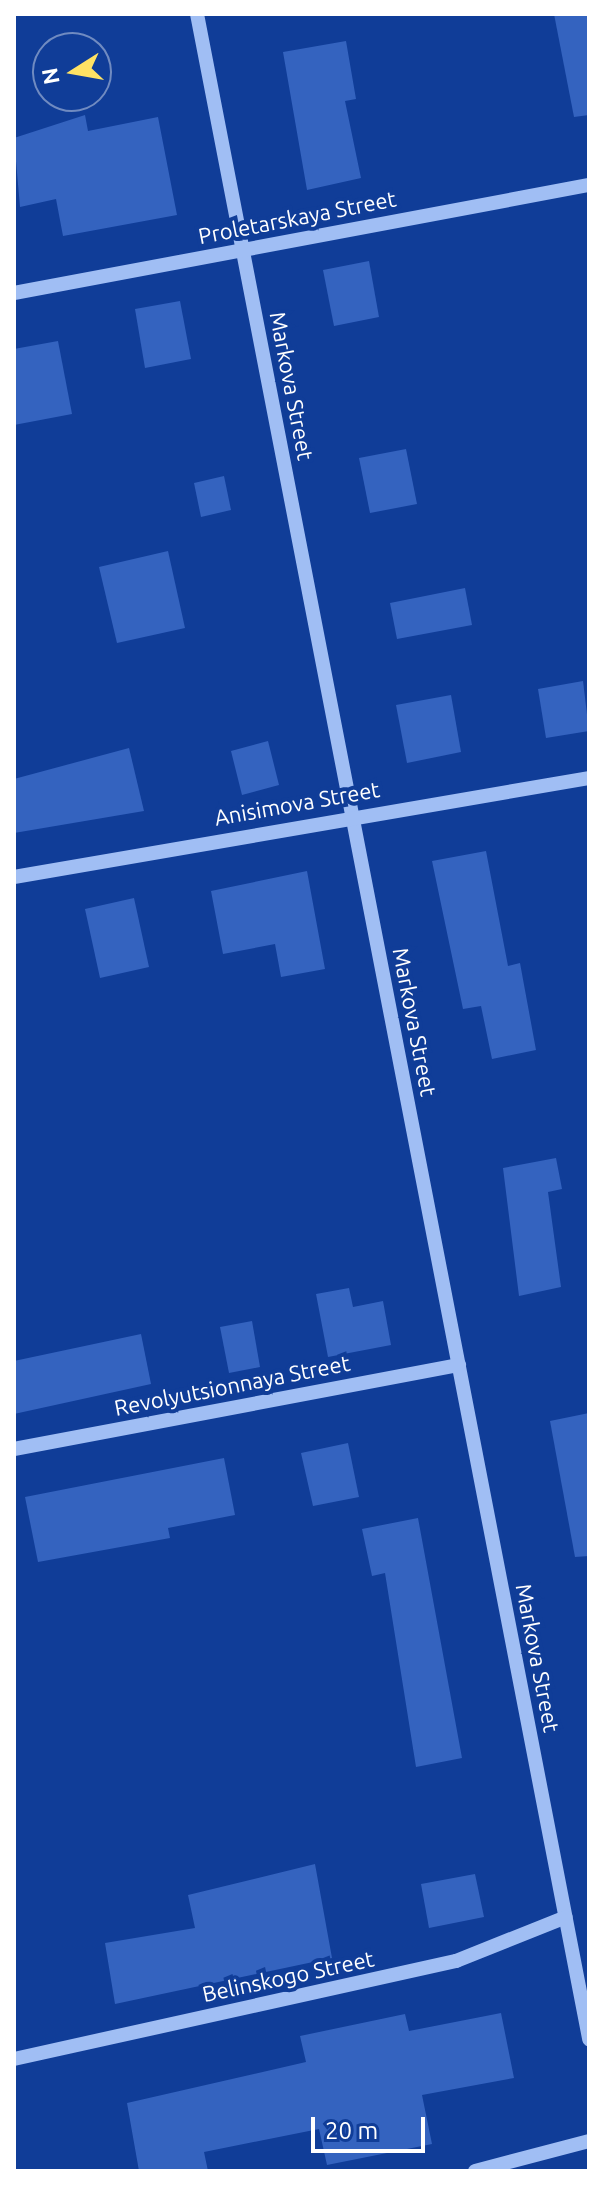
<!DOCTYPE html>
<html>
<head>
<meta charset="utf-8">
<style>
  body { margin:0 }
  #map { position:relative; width:603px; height:2185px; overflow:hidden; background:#103d98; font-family:Ubuntu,sans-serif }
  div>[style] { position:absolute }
  .building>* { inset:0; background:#3463bf }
  .minor>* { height:14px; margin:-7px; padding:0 7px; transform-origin:7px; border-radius:7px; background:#a0bef4 }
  span { translate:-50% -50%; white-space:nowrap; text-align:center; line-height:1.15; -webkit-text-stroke:8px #103d98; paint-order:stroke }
  .street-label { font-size:22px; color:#fff }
  .frame { position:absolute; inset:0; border:16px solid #fff; pointer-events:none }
  .north { position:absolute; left:32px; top:32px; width:80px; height:80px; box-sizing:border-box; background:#103d98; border:2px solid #708bc1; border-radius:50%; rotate:259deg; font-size:22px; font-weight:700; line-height:32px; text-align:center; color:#fff }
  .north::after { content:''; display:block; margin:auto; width:28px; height:36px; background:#ffe264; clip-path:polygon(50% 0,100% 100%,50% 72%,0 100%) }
  .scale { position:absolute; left:311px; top:2117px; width:114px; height:36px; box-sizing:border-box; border:4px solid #fff; border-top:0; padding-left:10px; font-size:24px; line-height:28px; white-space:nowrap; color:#fff; -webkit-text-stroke:6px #103d98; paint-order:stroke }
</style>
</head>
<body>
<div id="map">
  <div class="building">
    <i style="clip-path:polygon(554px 14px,589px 14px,589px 115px,574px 117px)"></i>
    <i style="clip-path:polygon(346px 41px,356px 99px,345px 101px,361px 178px,307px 190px,283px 52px)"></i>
    <i style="clip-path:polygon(85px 115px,88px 131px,158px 117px,177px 215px,63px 236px,56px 199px,20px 207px,14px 138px)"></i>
    <i style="clip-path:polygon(369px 261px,379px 317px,334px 326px,323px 270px)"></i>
    <i style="clip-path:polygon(180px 301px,191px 359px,145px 368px,135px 309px)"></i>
    <i style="clip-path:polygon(58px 341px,72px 414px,14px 425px,14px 349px)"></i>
    <i style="clip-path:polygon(406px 449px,417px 504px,370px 513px,359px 458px)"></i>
    <i style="clip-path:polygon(224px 476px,231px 510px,201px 517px,194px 483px)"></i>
    <i style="clip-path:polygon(168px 551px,185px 628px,117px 643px,99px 567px)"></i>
    <i style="clip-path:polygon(465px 588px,472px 625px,397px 639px,390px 603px)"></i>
    <i style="clip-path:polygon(583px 681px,589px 731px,546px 738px,538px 689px)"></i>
    <i style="clip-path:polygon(451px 695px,461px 752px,407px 763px,396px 705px)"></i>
    <i style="clip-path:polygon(268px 741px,279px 785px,242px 795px,231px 751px)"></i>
    <i style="clip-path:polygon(129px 748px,144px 811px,14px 833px,14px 779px)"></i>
    <i style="clip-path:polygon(486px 851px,508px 966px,520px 963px,536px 1050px,492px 1059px,481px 1006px,463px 1009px,432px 861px)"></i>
    <i style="clip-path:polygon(307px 871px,325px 969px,281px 977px,275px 944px,223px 954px,211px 891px)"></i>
    <i style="clip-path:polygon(134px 898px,149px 967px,100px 978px,85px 909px)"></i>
    <i style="clip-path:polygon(556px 1158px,562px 1189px,548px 1192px,561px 1287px,519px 1296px,503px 1168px)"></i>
    <i style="clip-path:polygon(349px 1288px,353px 1307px,383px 1301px,391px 1345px,328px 1357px,316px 1294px)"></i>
    <i style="clip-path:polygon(252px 1321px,260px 1367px,229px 1373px,220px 1327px)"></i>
    <i style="clip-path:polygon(141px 1334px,151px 1384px,14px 1414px,14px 1361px)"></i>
    <i style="clip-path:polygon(589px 1413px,589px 1556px,575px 1557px,550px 1421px)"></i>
    <i style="clip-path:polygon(348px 1443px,359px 1497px,313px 1506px,301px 1453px)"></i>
    <i style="clip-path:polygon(224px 1458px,235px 1515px,168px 1528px,170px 1538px,38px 1562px,25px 1497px)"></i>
    <i style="clip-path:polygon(418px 1518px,462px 1758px,416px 1767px,385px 1573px,372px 1576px,362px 1529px)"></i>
    <i style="clip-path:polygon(315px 1864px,332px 1958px,115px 2004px,105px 1943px,195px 1928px,188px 1895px)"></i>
    <i style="clip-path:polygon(475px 1874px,484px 1917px,429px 1928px,421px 1884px)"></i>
    <i style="clip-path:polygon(501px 2013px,514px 2078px,422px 2095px,432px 2144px,327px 2165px,319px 2129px,204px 2152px,208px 2171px,139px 2171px,127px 2103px,306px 2062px,300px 2036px,405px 2014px,409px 2031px)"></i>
  </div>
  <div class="minor">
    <i style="left:197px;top:14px;width:2063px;rotate:79.04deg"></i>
    <i style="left:14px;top:293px;width:585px;rotate:-10.64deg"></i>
    <i style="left:14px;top:877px;width:583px;rotate:-9.77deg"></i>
    <i style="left:14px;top:1449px;width:453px;rotate:-10.7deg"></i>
    <i style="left:14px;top:2059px;width:453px;rotate:-12.5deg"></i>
    <i style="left:456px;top:1961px;width:118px;rotate:-21.8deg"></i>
    <i style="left:475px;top:2171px;width:118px;rotate:-14.7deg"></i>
  </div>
  <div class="street-label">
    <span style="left:297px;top:217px;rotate:-11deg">Proletarskaya Street</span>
    <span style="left:292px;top:386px;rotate:79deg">Markova Street</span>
    <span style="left:297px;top:803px;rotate:-10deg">Anisimova Street</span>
    <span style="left:415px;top:1022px;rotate:79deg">Markova Street</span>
    <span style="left:232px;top:1385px;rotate:-11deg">Revolyutsionnaya Street</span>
    <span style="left:538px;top:1658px;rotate:79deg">Markova Street</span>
    <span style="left:288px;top:1976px;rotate:-12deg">Belinskogo Street</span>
  </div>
  <div class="frame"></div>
  <div class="north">N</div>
  <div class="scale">20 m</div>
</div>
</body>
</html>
